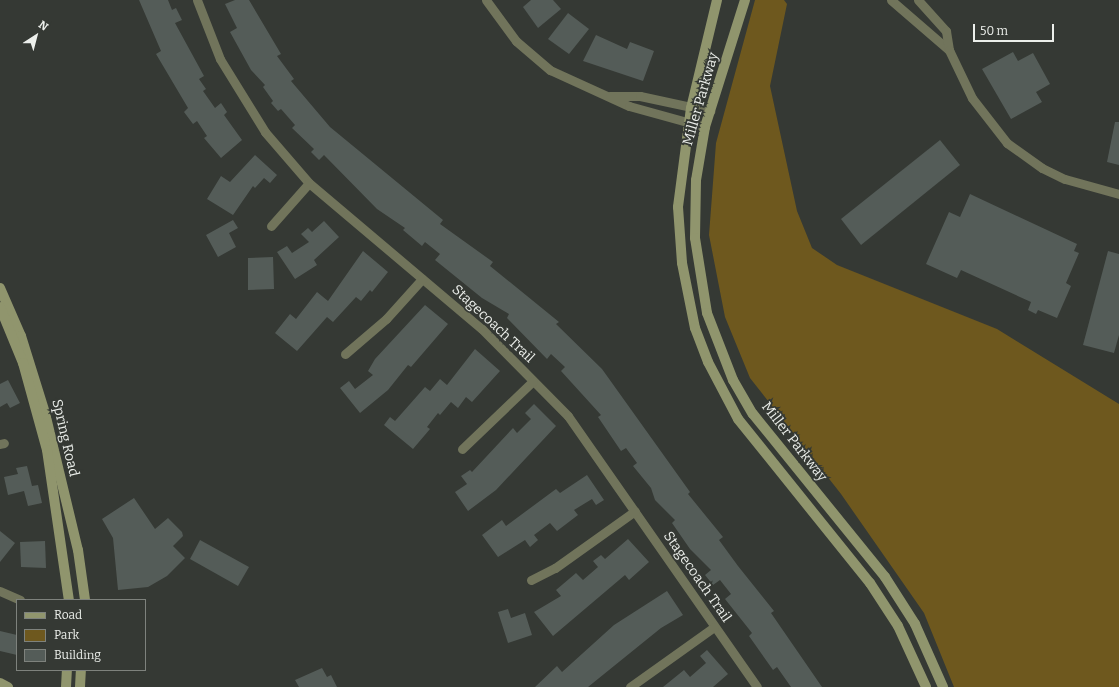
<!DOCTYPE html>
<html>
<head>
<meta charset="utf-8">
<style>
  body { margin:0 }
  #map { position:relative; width:1119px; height:687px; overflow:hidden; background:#353934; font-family:Bitter,serif }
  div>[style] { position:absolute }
  .green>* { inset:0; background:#6e581e }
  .building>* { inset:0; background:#545c58 }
  .street>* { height:9px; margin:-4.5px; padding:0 4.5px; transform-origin:4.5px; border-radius:4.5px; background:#71745b }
  .secondary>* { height:10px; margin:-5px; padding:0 5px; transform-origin:5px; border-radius:5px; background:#90956d }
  span { translate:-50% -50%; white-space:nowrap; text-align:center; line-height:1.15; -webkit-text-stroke:3.5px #353934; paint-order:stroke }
  .street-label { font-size:14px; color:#ecefeb }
  .legend { position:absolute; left:16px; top:599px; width:130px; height:72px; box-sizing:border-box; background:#353934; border:1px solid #7e827d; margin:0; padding:5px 7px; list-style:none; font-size:12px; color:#ecefeb }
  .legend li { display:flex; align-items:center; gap:8px; height:20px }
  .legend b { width:20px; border:1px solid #7e827d }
  .north { position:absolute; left:16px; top:16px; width:40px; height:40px; -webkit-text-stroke:3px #353934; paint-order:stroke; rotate:36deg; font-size:11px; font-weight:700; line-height:16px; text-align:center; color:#ecefeb }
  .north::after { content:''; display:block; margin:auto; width:14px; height:18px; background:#ecefeb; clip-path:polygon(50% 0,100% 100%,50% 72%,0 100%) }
  .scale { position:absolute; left:973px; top:24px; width:81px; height:18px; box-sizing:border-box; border:2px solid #ecefeb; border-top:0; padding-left:5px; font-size:12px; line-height:14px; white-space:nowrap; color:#ecefeb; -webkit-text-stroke:3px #353934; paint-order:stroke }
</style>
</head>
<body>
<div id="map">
  <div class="green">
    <i style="clip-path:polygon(755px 0,784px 0,787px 4px,770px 86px,797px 211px,812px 248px,837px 265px,997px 329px,1119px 404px,1119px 687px,954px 687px,924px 613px,841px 494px,750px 378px,725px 317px,709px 235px,716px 143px)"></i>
  </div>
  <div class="building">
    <i style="clip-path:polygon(139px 0,168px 0,172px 10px,176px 8px,182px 20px,175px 23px,204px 76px,199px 79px,206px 89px,203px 91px,215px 108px,221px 103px,227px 112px,224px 115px,242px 140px,221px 158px,204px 138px,207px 136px,197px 121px,193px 124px,184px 112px,188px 108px,156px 54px,161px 51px)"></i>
    <i style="clip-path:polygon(235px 0,249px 0,281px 54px,277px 56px,294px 79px,291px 81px,330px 127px,443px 220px,440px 224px,493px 262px,490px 266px,559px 322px,556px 324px,602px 369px,690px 492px,688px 494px,723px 537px,719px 540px,738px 566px,774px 611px,771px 613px,822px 687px,791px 687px,777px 667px,773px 670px,749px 636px,752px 633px,725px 599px,731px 594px,720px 580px,713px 585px,705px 575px,711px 570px,690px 549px,672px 523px,675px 520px,655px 500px,651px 488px,633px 466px,637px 463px,626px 448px,621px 451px,598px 417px,601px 415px,561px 371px,565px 367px,551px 354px,547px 359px,507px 318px,509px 314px,482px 298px,435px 260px,440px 254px,425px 242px,422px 246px,403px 230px,405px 228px,377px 209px,324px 155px,319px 160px,311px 152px,314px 149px,292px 128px,295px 125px,281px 109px,278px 111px,271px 103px,273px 101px,263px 87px,265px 85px,251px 70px,230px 32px,237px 28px,225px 4px)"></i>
    <i style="clip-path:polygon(531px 0,553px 0,561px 9px,538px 28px,523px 7px)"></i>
    <i style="clip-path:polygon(568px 13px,589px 29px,569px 54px,548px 39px)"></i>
    <i style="clip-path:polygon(596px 35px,627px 49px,630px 42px,654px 51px,643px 81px,583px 61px)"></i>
    <i style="clip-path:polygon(1013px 52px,1018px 61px,1033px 53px,1050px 84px,1036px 92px,1042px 102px,1011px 119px,982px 69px)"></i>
    <i style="clip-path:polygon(1115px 122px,1119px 122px,1119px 165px,1107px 162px)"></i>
    <i style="clip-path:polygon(940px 140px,960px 165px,861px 245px,841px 219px)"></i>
    <i style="clip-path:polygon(255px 155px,277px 175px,270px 183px,264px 178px,255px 188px,253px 186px,233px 215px,207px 199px,221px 176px,230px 182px)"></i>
    <i style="clip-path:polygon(970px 194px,1077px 244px,1074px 251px,1079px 253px,1066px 283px,1071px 286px,1057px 318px,1038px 310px,1036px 314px,1028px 310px,1031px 302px,961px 270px,957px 278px,926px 264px,949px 212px,960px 217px)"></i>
    <i style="clip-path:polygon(233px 220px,238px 228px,229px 233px,236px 247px,218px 257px,206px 235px)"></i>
    <i style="clip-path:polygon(324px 221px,339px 237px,314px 260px,317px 265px,295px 279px,277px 252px,287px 246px,292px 253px,309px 242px,301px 234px,308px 228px,312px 232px)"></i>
    <i style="clip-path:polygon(363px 251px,388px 272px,372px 292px,370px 290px,361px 301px,356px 297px,333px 322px,327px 317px,297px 351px,275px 333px,290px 314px,296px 319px,317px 292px,328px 301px)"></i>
    <i style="clip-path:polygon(1108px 251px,1119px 254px,1119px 335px,1114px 353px,1083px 345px)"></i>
    <i style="clip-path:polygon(273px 257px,274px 289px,248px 290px,248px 258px)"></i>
    <i style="clip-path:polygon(425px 305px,448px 324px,411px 367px,408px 365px,388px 390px,360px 413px,340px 388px,349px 381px,355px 389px,373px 375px,368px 371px,375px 359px)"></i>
    <i style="clip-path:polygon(475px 349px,500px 371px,472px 402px,466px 397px,458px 408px,451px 402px,440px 415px,438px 413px,427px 427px,430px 429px,413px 449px,384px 425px,390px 417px,395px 421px,425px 387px,430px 391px,440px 379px,447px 385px)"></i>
    <i style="clip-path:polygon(8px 380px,20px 403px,10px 408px,7px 403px,0 407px,0 384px)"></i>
    <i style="clip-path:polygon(534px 404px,556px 426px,496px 490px,468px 511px,455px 492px,467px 484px,461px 476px,470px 470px,472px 472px,513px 428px,517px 433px,531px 419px,525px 413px)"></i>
    <i style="clip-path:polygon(27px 466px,32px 486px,38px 485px,42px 503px,28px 506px,24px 491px,8px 495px,4px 477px,18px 474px,16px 468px)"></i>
    <i style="clip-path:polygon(587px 475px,604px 500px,596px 505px,592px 499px,574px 510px,578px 515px,557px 531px,550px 523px,534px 535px,538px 540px,530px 547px,525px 540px,498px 557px,482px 535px,502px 520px,506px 526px,556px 489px,560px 493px)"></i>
    <i style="clip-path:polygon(134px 498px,155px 529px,168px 518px,182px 532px,183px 536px,173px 546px,185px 558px,167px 576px,148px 587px,118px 590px,113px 538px,102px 519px)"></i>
    <i style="clip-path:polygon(0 531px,15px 543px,0 562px)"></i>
    <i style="clip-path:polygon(628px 539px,649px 562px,629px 580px,625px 575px,553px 636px,534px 612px,561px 596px,556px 590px,576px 573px,583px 580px,598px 567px,593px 561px,601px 555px,605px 559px)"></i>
    <i style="clip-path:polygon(200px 540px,249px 567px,238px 586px,190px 559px)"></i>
    <i style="clip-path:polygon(45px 541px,46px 568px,21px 567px,20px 542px)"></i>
    <i style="clip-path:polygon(667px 591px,683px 615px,661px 628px,588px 687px,535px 687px,557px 666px,562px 672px,614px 625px)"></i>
    <i style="clip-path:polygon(508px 609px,511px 618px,525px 613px,532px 635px,508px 643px,498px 612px)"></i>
    <i style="clip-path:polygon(0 631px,17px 635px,17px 655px,0 651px)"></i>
    <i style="clip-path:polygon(707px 650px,728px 674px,713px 687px,663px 687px,684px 670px,690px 677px,706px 663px,700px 656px)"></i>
    <i style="clip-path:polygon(322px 668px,327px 677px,331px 675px,337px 687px,299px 687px,295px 680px)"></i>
  </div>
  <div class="street">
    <i style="left:197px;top:0;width:63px;rotate:68.7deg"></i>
    <i style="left:220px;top:59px;width:86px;rotate:58.3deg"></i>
    <i style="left:265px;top:132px;width:67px;rotate:49.2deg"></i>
    <i style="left:309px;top:183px;width:226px;rotate:40.2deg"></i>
    <i style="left:482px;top:329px;width:122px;rotate:45.3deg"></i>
    <i style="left:568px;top:416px;width:330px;rotate:55.1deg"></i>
    <i style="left:486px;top:0;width:51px;rotate:53.8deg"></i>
    <i style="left:516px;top:41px;width:45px;rotate:40.5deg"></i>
    <i style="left:550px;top:70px;width:87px;rotate:24.5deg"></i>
    <i style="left:629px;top:106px;width:79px;rotate:15.4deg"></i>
    <i style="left:891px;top:0;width:77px;rotate:40.8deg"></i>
    <i style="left:918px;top:0;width:42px;rotate:47.9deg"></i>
    <i style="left:946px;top:31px;width:19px;rotate:81deg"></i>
    <i style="left:949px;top:50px;width:53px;rotate:64.4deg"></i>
    <i style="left:972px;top:98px;width:57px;rotate:52.1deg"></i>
    <i style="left:1007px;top:143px;width:43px;rotate:35.5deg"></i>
    <i style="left:1042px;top:168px;width:25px;rotate:26deg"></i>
    <i style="left:1065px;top:179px;width:56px;rotate:15.5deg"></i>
    <i style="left:610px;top:96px;width:30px"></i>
    <i style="left:640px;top:96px;width:72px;rotate:12.1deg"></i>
    <i style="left:271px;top:226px;width:57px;rotate:-48.5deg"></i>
    <i style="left:345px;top:354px;width:54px;rotate:-40.5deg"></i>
    <i style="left:386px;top:319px;width:54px;rotate:-48deg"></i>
    <i style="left:0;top:444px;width:4px;rotate:-14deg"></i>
    <i style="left:462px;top:449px;width:98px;rotate:-43.8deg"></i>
    <i style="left:531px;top:580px;width:27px;rotate:-27deg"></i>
    <i style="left:555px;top:568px;width:98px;rotate:-35.5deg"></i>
    <i style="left:0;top:591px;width:22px;rotate:24deg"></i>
    <i style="left:630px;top:687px;width:103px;rotate:-35.5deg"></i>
  </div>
  <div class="secondary">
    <i style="left:717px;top:0;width:111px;rotate:103.5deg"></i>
    <i style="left:691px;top:108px;width:100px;rotate:97.5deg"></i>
    <i style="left:678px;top:207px;width:56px;rotate:85.9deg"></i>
    <i style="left:682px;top:263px;width:66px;rotate:78.7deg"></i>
    <i style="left:695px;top:328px;width:36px;rotate:69deg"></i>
    <i style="left:708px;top:362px;width:64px;rotate:62.2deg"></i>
    <i style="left:738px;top:419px;width:211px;rotate:51.2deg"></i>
    <i style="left:870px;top:583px;width:51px;rotate:56.9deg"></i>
    <i style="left:898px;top:626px;width:67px;rotate:65.3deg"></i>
    <i style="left:745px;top:0;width:133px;rotate:107.5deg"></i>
    <i style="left:705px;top:127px;width:54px;rotate:99.6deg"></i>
    <i style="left:696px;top:180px;width:58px;rotate:91deg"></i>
    <i style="left:695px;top:238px;width:76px;rotate:80.9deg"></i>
    <i style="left:707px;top:313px;width:72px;rotate:68.8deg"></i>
    <i style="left:733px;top:380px;width:39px;rotate:60deg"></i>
    <i style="left:753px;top:414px;width:210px;rotate:51deg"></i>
    <i style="left:885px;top:577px;width:56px;rotate:57.4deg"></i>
    <i style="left:915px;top:624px;width:69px;rotate:66deg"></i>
    <i style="left:0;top:288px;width:52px;rotate:66.4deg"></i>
    <i style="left:21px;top:336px;width:81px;rotate:72.7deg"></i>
    <i style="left:45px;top:413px;width:141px;rotate:76.5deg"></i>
    <i style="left:78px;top:550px;width:50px;rotate:82deg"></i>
    <i style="left:0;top:307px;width:61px;rotate:67.7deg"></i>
    <i style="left:23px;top:363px;width:90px;rotate:74.6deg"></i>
    <i style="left:47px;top:450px;width:152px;rotate:81.7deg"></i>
    <i style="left:0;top:683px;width:9px;rotate:27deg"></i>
    <i style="left:66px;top:687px;width:17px;rotate:-87deg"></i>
    <i style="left:80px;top:687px;width:17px;rotate:-87deg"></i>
  </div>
  <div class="street-label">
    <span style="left:701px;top:99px;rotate:-74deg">Miller Parkway</span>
    <span style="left:493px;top:324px;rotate:43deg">Stagecoach Trail</span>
    <span style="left:65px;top:438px;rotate:77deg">Spring Road</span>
    <span style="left:794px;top:442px;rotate:52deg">Miller Parkway</span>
    <span style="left:697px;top:577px;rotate:55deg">Stagecoach Trail</span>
  </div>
  <ul class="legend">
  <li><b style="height:5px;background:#90956d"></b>Road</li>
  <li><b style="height:11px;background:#6e581e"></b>Park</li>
  <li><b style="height:11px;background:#545c58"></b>Building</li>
  </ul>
  <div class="north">N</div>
  <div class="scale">50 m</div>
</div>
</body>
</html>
